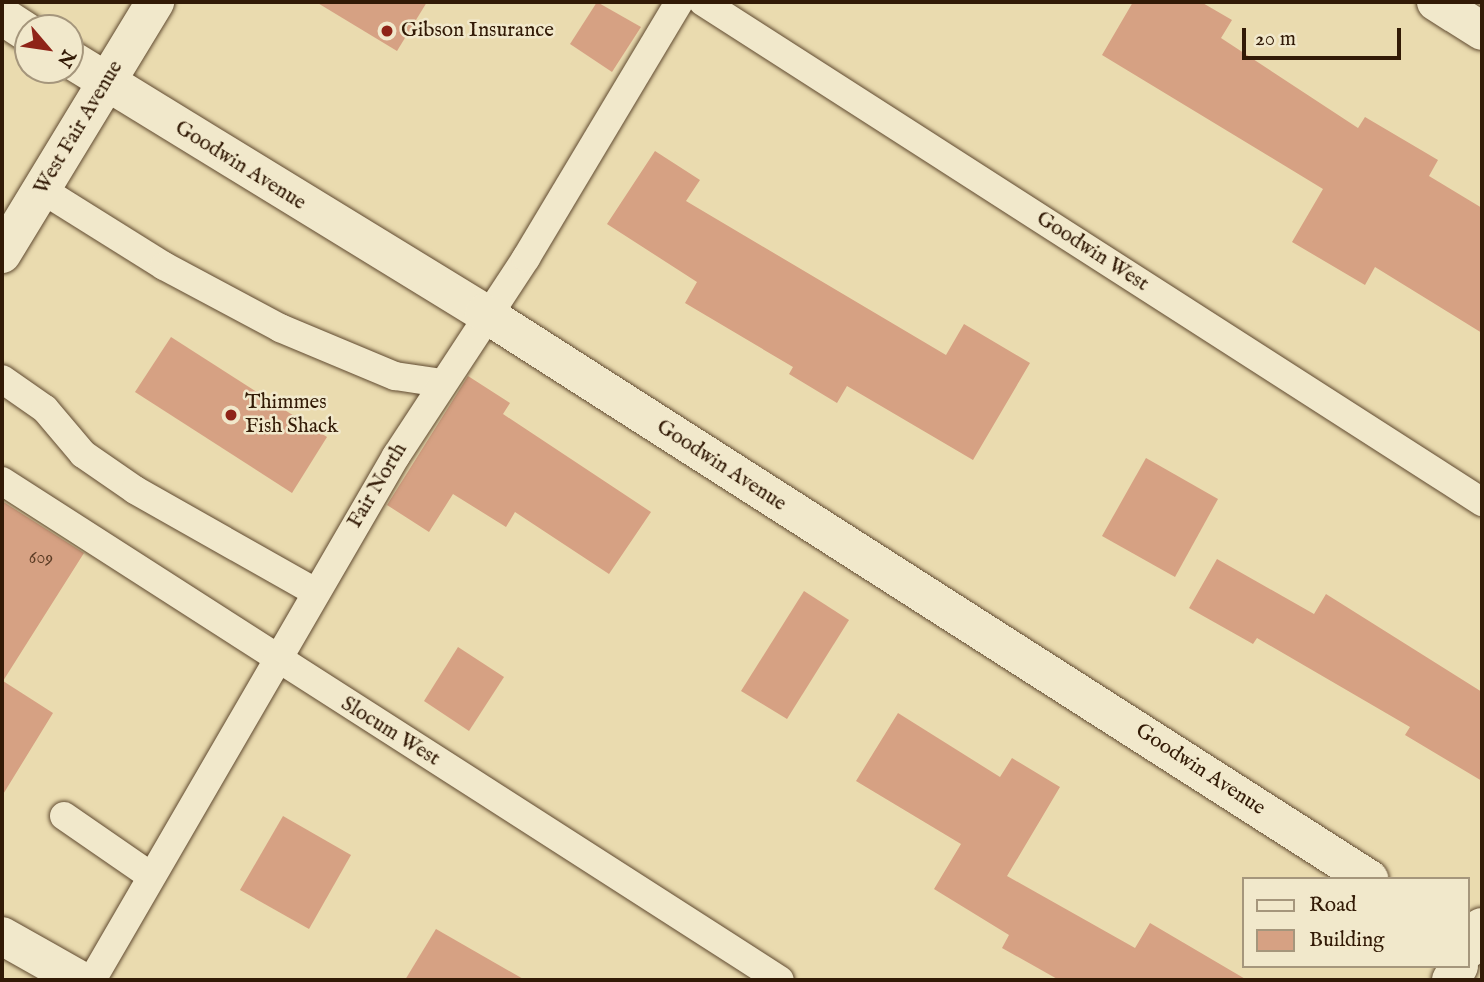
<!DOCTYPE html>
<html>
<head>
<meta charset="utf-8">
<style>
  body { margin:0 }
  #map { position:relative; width:1484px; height:982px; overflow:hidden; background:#eadbaf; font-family:"IM FELL English",serif }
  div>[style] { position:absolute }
  .building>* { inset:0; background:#d6a183 }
  .roads { filter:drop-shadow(0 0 2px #604a30) drop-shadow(0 0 2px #604a30) }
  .service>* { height:28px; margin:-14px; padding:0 14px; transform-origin:14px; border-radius:14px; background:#f1e8cb }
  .minor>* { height:38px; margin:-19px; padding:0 19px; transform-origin:19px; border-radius:19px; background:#f1e8cb }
  .tertiary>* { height:38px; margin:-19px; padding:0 19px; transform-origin:19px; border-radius:19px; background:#f1e8cb }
  .dots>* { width:19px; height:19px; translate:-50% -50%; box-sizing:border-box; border:4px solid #f1e8cb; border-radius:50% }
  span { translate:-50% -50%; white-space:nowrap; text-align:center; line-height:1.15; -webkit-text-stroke:5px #f1e8cb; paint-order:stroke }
  .number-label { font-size:18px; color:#5b3c25 }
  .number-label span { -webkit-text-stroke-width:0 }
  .poi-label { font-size:21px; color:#321a06 }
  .left { translate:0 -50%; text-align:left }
  .street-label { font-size:21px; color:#321a06 }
  .frame { position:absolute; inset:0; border:4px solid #321a06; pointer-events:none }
  .legend { position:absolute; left:1242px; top:877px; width:228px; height:91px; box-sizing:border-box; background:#f1e8cb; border:2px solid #a5967c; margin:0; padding:9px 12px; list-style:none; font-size:21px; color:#321a06 }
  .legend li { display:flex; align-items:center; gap:14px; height:35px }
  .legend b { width:35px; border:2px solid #a5967c }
  .north { position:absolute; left:14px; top:14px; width:70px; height:70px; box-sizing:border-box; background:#f1e8cb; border:2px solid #a5967c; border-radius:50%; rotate:119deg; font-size:19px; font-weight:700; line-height:28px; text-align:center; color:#321a06 }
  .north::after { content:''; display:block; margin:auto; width:24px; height:32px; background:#8f2418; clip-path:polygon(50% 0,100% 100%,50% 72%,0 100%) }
  .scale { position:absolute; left:1242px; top:28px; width:159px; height:32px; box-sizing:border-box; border:4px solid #321a06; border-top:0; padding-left:9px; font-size:21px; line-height:24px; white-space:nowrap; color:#321a06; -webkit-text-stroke:5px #f1e8cb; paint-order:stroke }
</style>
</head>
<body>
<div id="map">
  <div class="building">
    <i style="clip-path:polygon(316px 2px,427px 2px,397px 51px)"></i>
    <i style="clip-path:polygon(597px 2px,641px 27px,612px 72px,570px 44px)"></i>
    <i style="clip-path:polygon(1133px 2px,1201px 2px,1232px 20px,1221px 38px,1358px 128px,1365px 117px,1438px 160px,1429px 176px,1482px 208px,1482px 333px,1375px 267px,1365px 285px,1292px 242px,1323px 189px,1102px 55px)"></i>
    <i style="clip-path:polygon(655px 151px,700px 180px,686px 201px,946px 355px,964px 324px,1030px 363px,973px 460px,847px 386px,837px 403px,789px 374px,793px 367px,685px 303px,697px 282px,607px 224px)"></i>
    <i style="clip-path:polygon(171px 337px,327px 437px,292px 493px,135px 392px)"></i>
    <i style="clip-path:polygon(468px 376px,510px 403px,503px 414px,651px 512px,609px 574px,515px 512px,506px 527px,453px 494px,429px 532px,387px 505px)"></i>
    <i style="clip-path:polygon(1146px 458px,1218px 499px,1175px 577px,1102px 536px)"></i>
    <i style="clip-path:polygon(2px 501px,84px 553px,3px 681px,53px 713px,2px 796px)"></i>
    <i style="clip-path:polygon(1217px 559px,1314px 614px,1326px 594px,1482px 692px,1482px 781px,1405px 735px,1410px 727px,1257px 638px,1253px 644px,1189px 608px)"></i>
    <i style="clip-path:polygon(804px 591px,849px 620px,787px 719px,741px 691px)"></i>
    <i style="clip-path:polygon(458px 647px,504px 677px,469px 731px,424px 701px)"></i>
    <i style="clip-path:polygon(898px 713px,1000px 777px,1012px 758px,1060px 787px,1007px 876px,1135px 948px,1150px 923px,1247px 980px,1059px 980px,1002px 948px,1009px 935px,934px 889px,961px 844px,856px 781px)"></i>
    <i style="clip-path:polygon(283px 816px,351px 855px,309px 929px,240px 890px)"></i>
    <i style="clip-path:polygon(436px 929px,525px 980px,405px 980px)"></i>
  </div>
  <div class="roads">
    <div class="service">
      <i style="left:703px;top:2px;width:926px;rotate:32.69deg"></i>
      <i style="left:41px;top:189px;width:145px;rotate:32deg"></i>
      <i style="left:164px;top:266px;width:132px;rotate:28.1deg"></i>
      <i style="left:280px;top:328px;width:125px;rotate:22.7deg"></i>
      <i style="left:395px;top:376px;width:48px;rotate:8.5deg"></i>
      <i style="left:2px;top:379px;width:52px;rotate:34.9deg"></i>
      <i style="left:45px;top:409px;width:59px;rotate:49.8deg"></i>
      <i style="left:83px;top:454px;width:63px;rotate:34.7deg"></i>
      <i style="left:135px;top:490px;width:207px;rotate:29.5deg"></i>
      <i style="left:2px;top:481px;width:924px;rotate:32.68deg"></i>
      <i style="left:64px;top:816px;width:106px;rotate:34.6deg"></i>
      <i style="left:92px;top:980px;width:606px;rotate:-59.88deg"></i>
      <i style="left:396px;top:456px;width:237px;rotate:-56.7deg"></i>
      <i style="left:526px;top:258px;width:298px;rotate:-59.1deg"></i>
    </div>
    <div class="minor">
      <i style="left:1436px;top:2px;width:54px;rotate:32.2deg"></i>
      <i style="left:2px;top:16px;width:31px;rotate:33deg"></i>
      <i style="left:70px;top:59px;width:486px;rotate:31.5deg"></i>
      <i style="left:484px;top:313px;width:1051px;rotate:32.6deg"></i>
      <i style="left:2px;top:936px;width:90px;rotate:29.4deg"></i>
      <i style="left:1468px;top:949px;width:26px;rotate:-58deg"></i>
      <i style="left:1451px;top:980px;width:16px;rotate:-60deg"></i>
    </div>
    <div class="tertiary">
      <i style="left:2px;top:254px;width:295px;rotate:-58.7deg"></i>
    </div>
  </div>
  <div class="dots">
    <i style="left:387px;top:31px;background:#8f2418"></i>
    <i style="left:231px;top:415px;background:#8f2418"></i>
  </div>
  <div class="number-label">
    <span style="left:41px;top:559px">609</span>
  </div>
  <div class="poi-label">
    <span class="left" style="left:401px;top:31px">Gibson Insurance</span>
    <span class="left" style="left:245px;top:415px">Thimmes<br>Fish Shack</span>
  </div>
  <div class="street-label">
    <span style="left:79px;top:128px;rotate:-59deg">West Fair Avenue</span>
    <span style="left:240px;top:166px;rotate:32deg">Goodwin Avenue</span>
    <span style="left:1092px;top:252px;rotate:33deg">Goodwin West</span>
    <span style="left:721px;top:466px;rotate:33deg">Goodwin Avenue</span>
    <span style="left:378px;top:486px;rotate:-59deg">Fair North</span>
    <span style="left:390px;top:732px;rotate:32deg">Slocum West</span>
    <span style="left:1200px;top:770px;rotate:33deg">Goodwin Avenue</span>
  </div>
  <div class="frame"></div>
  <ul class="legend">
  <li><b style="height:9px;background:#f1e8cb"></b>Road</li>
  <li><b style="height:19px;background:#d6a183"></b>Building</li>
  </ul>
  <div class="north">N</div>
  <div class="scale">20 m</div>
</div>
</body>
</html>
